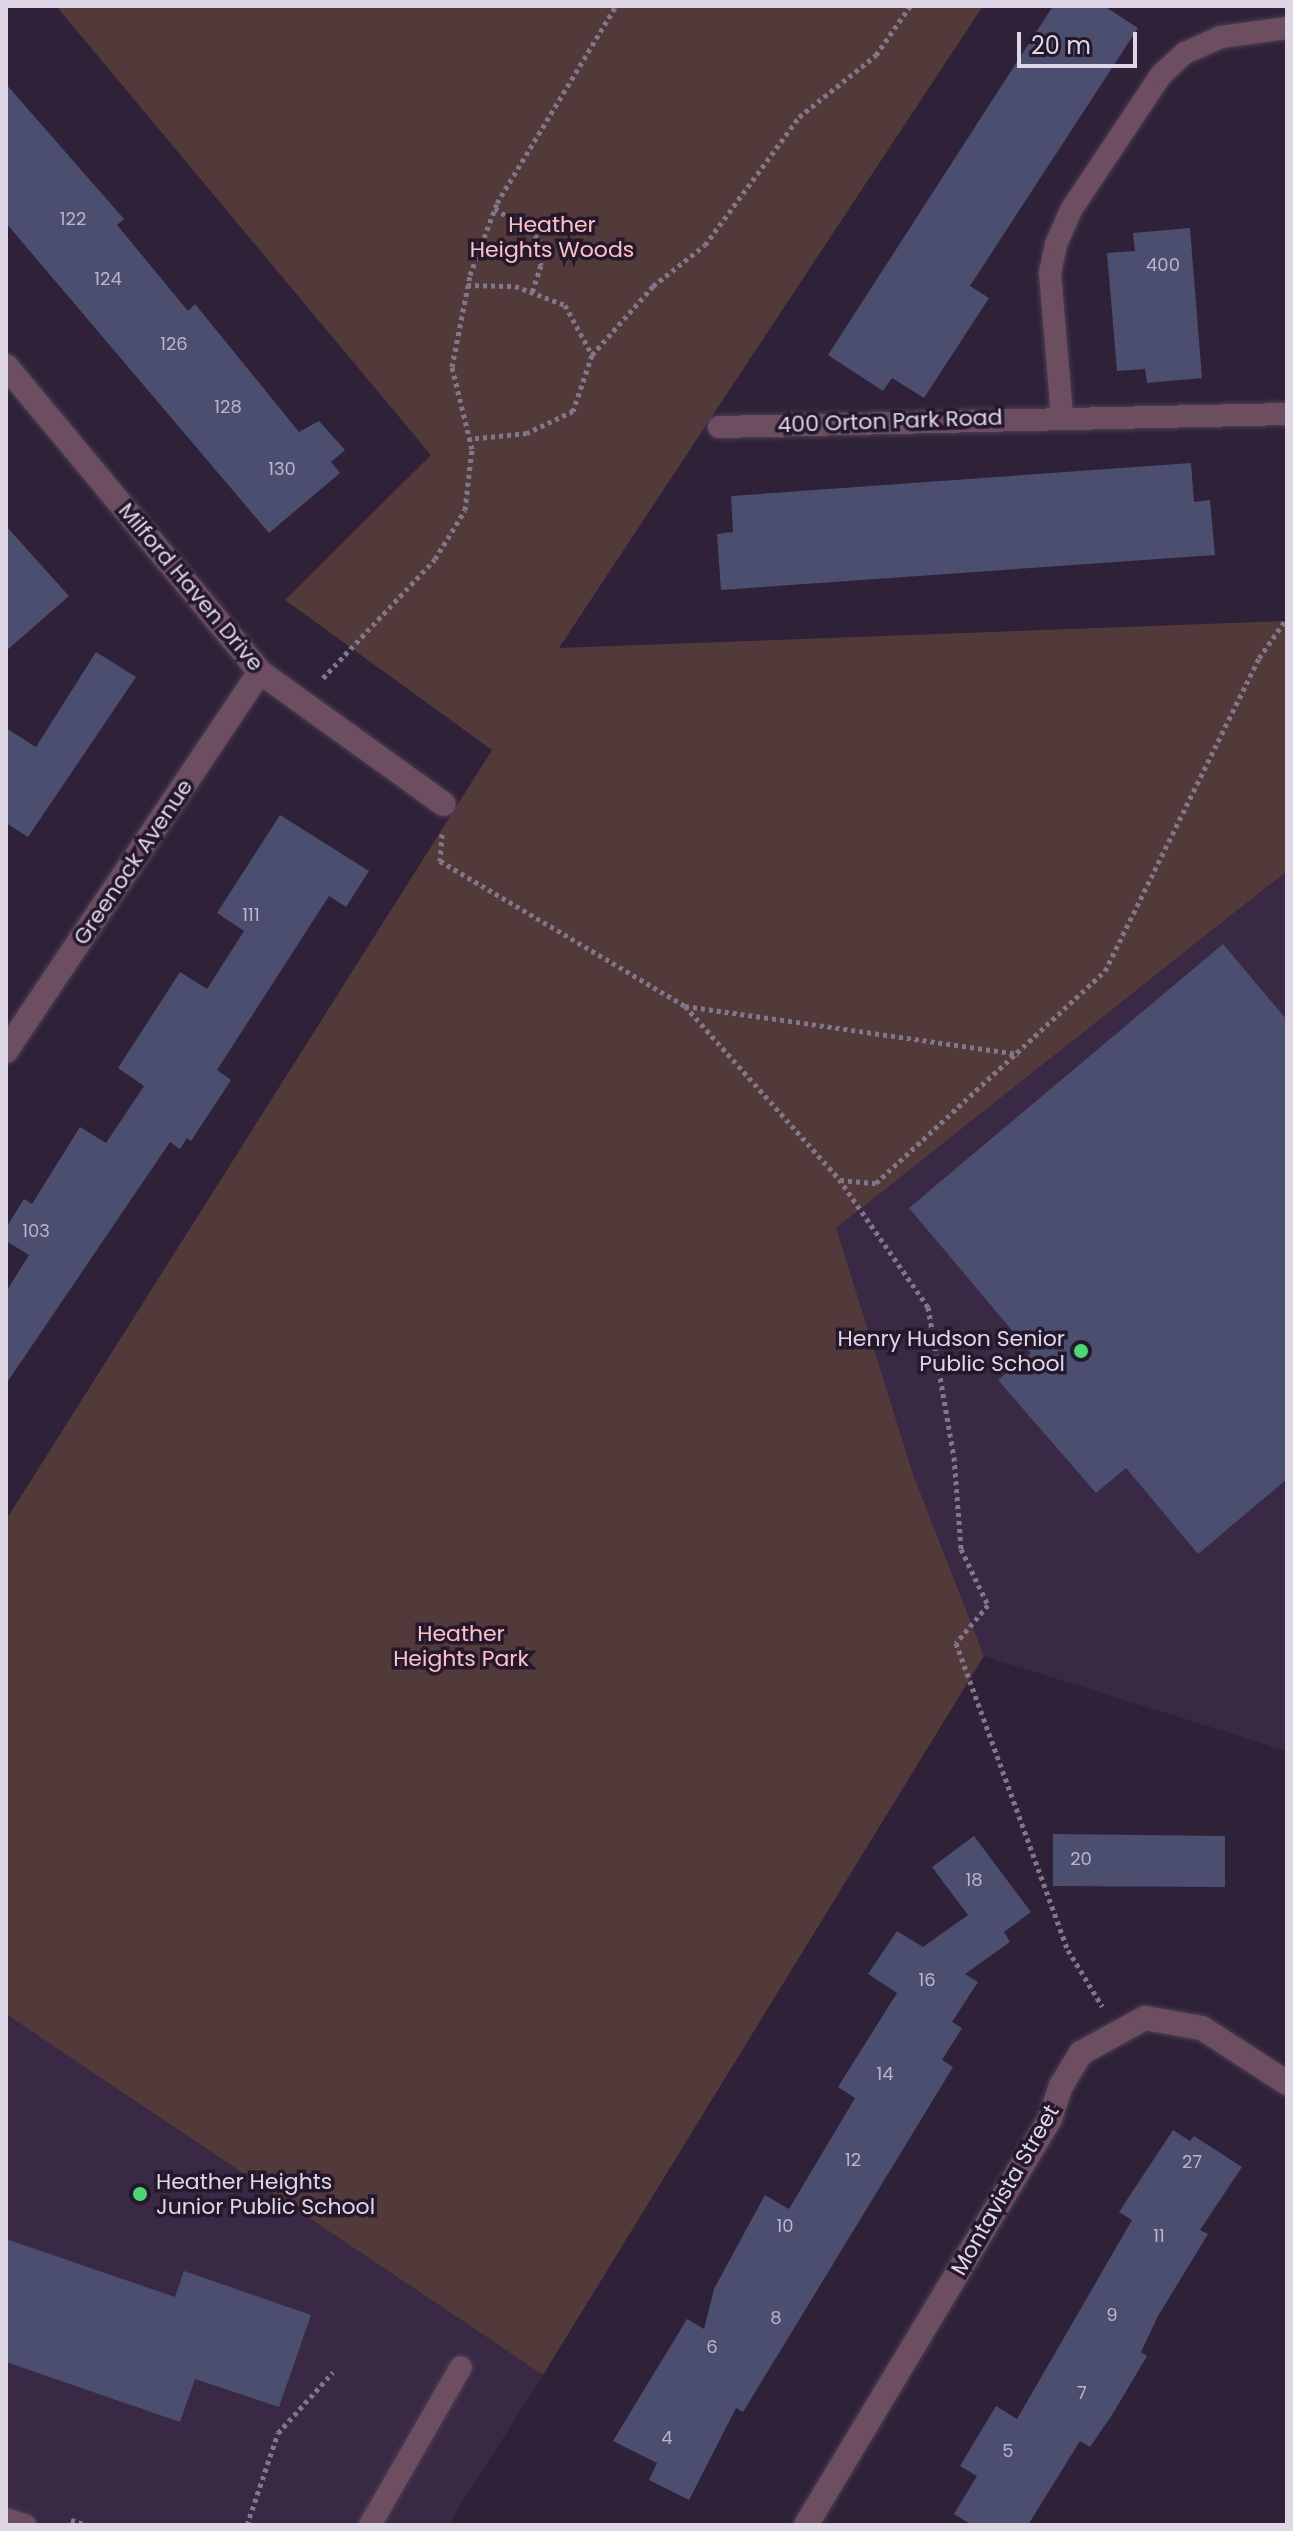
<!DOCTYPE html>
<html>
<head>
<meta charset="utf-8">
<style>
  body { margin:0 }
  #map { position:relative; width:1293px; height:2531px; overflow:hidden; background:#2f2238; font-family:Poppins,sans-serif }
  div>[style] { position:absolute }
  .built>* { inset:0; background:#3a2945 }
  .green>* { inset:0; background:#52393a }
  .building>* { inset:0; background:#4b4e6e }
  .path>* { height:5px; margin-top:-2.5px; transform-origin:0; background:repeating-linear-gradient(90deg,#82778a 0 4px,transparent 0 8px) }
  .roads { filter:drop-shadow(0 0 2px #4b3f54) drop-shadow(0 0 2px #4b3f54) }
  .lane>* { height:22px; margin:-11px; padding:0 11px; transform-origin:11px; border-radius:11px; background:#6d4d60 }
  .street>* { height:24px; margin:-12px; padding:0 12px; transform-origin:12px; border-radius:12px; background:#6d4d60 }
  .dots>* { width:22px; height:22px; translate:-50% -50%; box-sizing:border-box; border:4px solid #25182d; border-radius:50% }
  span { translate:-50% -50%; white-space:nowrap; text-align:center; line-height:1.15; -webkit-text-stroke:7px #25182d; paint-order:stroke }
  .number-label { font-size:18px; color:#bab5c8 }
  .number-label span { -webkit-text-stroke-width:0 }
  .park-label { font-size:22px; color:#fbc1c4 }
  .street-label { font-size:22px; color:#dfd7e6 }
  .poi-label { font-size:22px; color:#dfd7e6 }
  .right { translate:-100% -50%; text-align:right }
  .left { translate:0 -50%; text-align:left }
  .frame { position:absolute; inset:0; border:8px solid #dfd7e6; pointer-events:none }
  .scale { position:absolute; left:1017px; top:32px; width:120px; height:36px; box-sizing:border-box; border:4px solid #dfd7e6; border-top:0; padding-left:10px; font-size:24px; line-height:28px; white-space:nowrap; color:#dfd7e6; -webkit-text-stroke:6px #25182d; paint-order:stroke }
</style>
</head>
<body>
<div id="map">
  <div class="built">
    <i style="clip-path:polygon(1287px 871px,1287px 1751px,984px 1656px,913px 1474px,835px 1228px)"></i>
    <i style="clip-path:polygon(6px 2014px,543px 2375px,448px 2525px,6px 2525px)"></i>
  </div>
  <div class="green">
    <i style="clip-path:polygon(56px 6px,983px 6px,559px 648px,1287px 621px,1287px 871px,836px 1228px,913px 1474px,984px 1656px,543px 2375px,6px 2014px,6px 1520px,492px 750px,285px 600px,431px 455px)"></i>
  </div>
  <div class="building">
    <i style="clip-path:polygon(1053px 6px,1104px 6px,1138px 28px,970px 286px,989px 298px,924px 398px,892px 378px,883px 391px,828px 355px)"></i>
    <i style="clip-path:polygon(6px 84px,124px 219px,117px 225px,188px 311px,195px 304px,299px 432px,319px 421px,345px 450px,331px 462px,340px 473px,269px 533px,6px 223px)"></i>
    <i style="clip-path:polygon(1190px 228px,1202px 378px,1147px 383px,1145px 369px,1117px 371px,1107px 253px,1135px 251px,1133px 233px)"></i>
    <i style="clip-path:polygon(1191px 463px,1194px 502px,1210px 500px,1215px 555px,721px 590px,717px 534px,733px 532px,731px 496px)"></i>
    <i style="clip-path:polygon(6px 526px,69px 596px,6px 651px)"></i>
    <i style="clip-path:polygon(96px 652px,136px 677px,28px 837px,6px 823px,6px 728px,36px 747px)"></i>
    <i style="clip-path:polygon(280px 815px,369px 871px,346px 907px,329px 896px,217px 1070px,231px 1080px,191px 1141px,187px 1138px,180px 1149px,170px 1142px,6px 1384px,6px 1292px,29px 1255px,6px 1241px,6px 1228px,24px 1199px,32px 1204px,80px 1127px,106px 1143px,144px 1086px,118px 1068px,180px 972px,207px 989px,244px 931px,217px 913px)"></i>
    <i style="clip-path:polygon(1223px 944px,1287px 1020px,1287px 1479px,1198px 1554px,1126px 1468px,1096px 1493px,998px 1380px,1031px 1353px,909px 1208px)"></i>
    <i style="clip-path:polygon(1053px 1834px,1225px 1836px,1225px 1887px,1053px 1886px)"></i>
    <i style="clip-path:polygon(974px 1836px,1031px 1912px,1004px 1932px,1010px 1942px,965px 1974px,978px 1982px,952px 2022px,962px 2028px,942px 2060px,953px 2067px,743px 2412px,736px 2408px,689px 2500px,649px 2480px,657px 2463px,613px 2441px,687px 2319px,704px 2329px,714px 2289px,765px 2195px,789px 2209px,855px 2098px,838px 2087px,897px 1993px,868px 1974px,897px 1931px,923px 1947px,968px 1915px,932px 1867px)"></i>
    <i style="clip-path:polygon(1173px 2130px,1190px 2141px,1194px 2136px,1242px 2167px,1200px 2230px,1208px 2234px,1158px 2316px,1141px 2352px,1147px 2356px,1112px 2415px,1090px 2447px,1080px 2441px,1028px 2525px,972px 2525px,954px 2514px,977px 2476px,960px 2466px,996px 2406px,1017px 2419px,1132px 2220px,1119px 2212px)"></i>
    <i style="clip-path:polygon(6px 2239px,175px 2297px,184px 2271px,311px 2315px,279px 2407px,195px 2379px,180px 2422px,6px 2362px)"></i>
  </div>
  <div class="path">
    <i style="left:495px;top:208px;width:54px;rotate:35.2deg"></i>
    <i style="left:539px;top:239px;width:26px;rotate:86deg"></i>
    <i style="left:541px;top:265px;width:28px;rotate:108deg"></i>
    <i style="left:467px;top:285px;width:48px;rotate:1.2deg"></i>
    <i style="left:515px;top:286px;width:53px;rotate:20.8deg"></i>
    <i style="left:565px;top:305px;width:57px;rotate:61.6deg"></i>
    <i style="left:592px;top:355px;width:59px;rotate:108.7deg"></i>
    <i style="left:573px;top:411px;width:51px;rotate:154.4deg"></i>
    <i style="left:527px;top:433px;width:58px;rotate:174.1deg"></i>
    <i style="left:592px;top:355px;width:92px;rotate:-48.5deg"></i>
    <i style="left:653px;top:286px;width:66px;rotate:-38.3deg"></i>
    <i style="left:705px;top:245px;width:159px;rotate:-53.7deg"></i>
    <i style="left:799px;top:117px;width:99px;rotate:-38.8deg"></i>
    <i style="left:876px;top:55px;width:60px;rotate:-55.2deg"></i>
    <i style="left:323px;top:678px;width:163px;rotate:-46.7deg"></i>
    <i style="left:435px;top:559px;width:57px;rotate:-58.5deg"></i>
    <i style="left:465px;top:510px;width:61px;rotate:-83.5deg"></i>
    <i style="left:472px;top:449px;width:84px;rotate:-103.7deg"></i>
    <i style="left:452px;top:367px;width:94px;rotate:-78.9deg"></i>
    <i style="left:470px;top:275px;width:77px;rotate:-69.4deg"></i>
    <i style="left:497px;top:203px;width:230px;rotate:-58.9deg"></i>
    <i style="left:442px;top:834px;width:27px;rotate:94deg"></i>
    <i style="left:440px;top:861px;width:285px;rotate:30.6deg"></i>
    <i style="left:685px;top:1006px;width:337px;rotate:8.2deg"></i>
    <i style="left:685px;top:1006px;width:232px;rotate:48.3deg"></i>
    <i style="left:839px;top:1179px;width:156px;rotate:55.2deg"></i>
    <i style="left:928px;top:1307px;width:152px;rotate:80.2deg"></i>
    <i style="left:954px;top:1457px;width:92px;rotate:85.6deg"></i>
    <i style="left:961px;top:1549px;width:62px;rotate:64.3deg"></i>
    <i style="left:988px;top:1605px;width:50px;rotate:130.1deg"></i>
    <i style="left:956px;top:1643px;width:327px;rotate:70deg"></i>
    <i style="left:1068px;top:1950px;width:66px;rotate:58.7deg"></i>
    <i style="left:840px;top:1180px;width:36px;rotate:5deg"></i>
    <i style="left:876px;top:1183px;width:312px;rotate:-42.8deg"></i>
    <i style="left:1105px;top:971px;width:349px;rotate:-63.8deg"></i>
    <i style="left:1259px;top:658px;width:49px;rotate:-55deg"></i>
    <i style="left:71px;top:2520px;width:16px;rotate:18deg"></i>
    <i style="left:247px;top:2525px;width:97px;rotate:-71.4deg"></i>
    <i style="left:278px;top:2433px;width:82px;rotate:-48deg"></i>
  </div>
  <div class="roads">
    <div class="lane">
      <i style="left:1062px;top:416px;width:144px;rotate:-94.8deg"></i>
      <i style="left:1050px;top:273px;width:30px;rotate:-78deg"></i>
      <i style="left:1056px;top:244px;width:37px;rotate:-66deg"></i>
      <i style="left:1071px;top:210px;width:162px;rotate:-56.3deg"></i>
      <i style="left:1161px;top:75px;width:33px;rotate:-43deg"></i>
      <i style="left:1185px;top:53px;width:39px;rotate:-24deg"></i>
      <i style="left:1221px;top:37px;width:67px;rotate:-7.8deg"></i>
      <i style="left:719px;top:427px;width:568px;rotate:-1.31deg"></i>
      <i style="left:6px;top:2519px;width:20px;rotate:18deg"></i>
      <i style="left:370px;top:2525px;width:182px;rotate:-60.1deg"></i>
    </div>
    <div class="street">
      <i style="left:6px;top:366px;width:398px;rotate:50.3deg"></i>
      <i style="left:260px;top:672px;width:226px;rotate:35.7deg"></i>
      <i style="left:6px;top:1051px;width:456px;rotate:-56.2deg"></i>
      <i style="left:806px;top:2525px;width:474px;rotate:-59deg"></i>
      <i style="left:1050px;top:2119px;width:35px;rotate:-72deg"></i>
      <i style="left:1061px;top:2086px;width:39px;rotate:-59deg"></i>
      <i style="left:1081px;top:2053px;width:73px;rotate:-28.7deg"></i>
      <i style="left:1145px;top:2018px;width:58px;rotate:10deg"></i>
      <i style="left:1202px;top:2028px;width:101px;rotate:32.9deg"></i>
    </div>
  </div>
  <div class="dots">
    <i style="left:1081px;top:1351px;background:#4dd676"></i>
    <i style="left:140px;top:2194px;background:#4dd676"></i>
  </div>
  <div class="number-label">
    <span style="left:73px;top:219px">122</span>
    <span style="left:1163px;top:265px">400</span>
    <span style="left:108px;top:279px">124</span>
    <span style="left:174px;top:344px">126</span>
    <span style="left:228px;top:407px">128</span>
    <span style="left:282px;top:469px">130</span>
    <span style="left:251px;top:915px">111</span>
    <span style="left:36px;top:1231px">103</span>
    <span style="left:1081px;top:1859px">20</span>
    <span style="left:974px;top:1880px">18</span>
    <span style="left:927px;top:1980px">16</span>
    <span style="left:885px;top:2074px">14</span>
    <span style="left:853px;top:2160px">12</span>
    <span style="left:1192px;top:2162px">27</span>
    <span style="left:785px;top:2226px">10</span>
    <span style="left:1159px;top:2236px">11</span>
    <span style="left:1112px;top:2315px">9</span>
    <span style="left:776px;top:2318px">8</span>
    <span style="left:712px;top:2347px">6</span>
    <span style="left:1082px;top:2393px">7</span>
    <span style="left:667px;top:2438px">4</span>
    <span style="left:1008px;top:2451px">5</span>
  </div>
  <div class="park-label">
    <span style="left:552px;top:237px">Heather<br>Heights Woods</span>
    <span style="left:461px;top:1646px">Heather<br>Heights Park</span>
  </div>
  <div class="street-label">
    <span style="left:890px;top:421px;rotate:-2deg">400 Orton Park Road</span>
    <span style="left:191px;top:587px;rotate:50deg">Milford Haven Drive</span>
    <span style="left:133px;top:862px;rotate:-56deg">Greenock Avenue</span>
    <span style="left:1005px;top:2190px;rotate:-60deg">Montavista Street</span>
  </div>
  <div class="poi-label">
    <span class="right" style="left:1065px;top:1351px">Henry Hudson Senior<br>Public School</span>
    <span class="left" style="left:156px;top:2194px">Heather Heights<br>Junior Public School</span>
  </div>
  <div class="frame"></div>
  <div class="scale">20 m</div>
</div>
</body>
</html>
